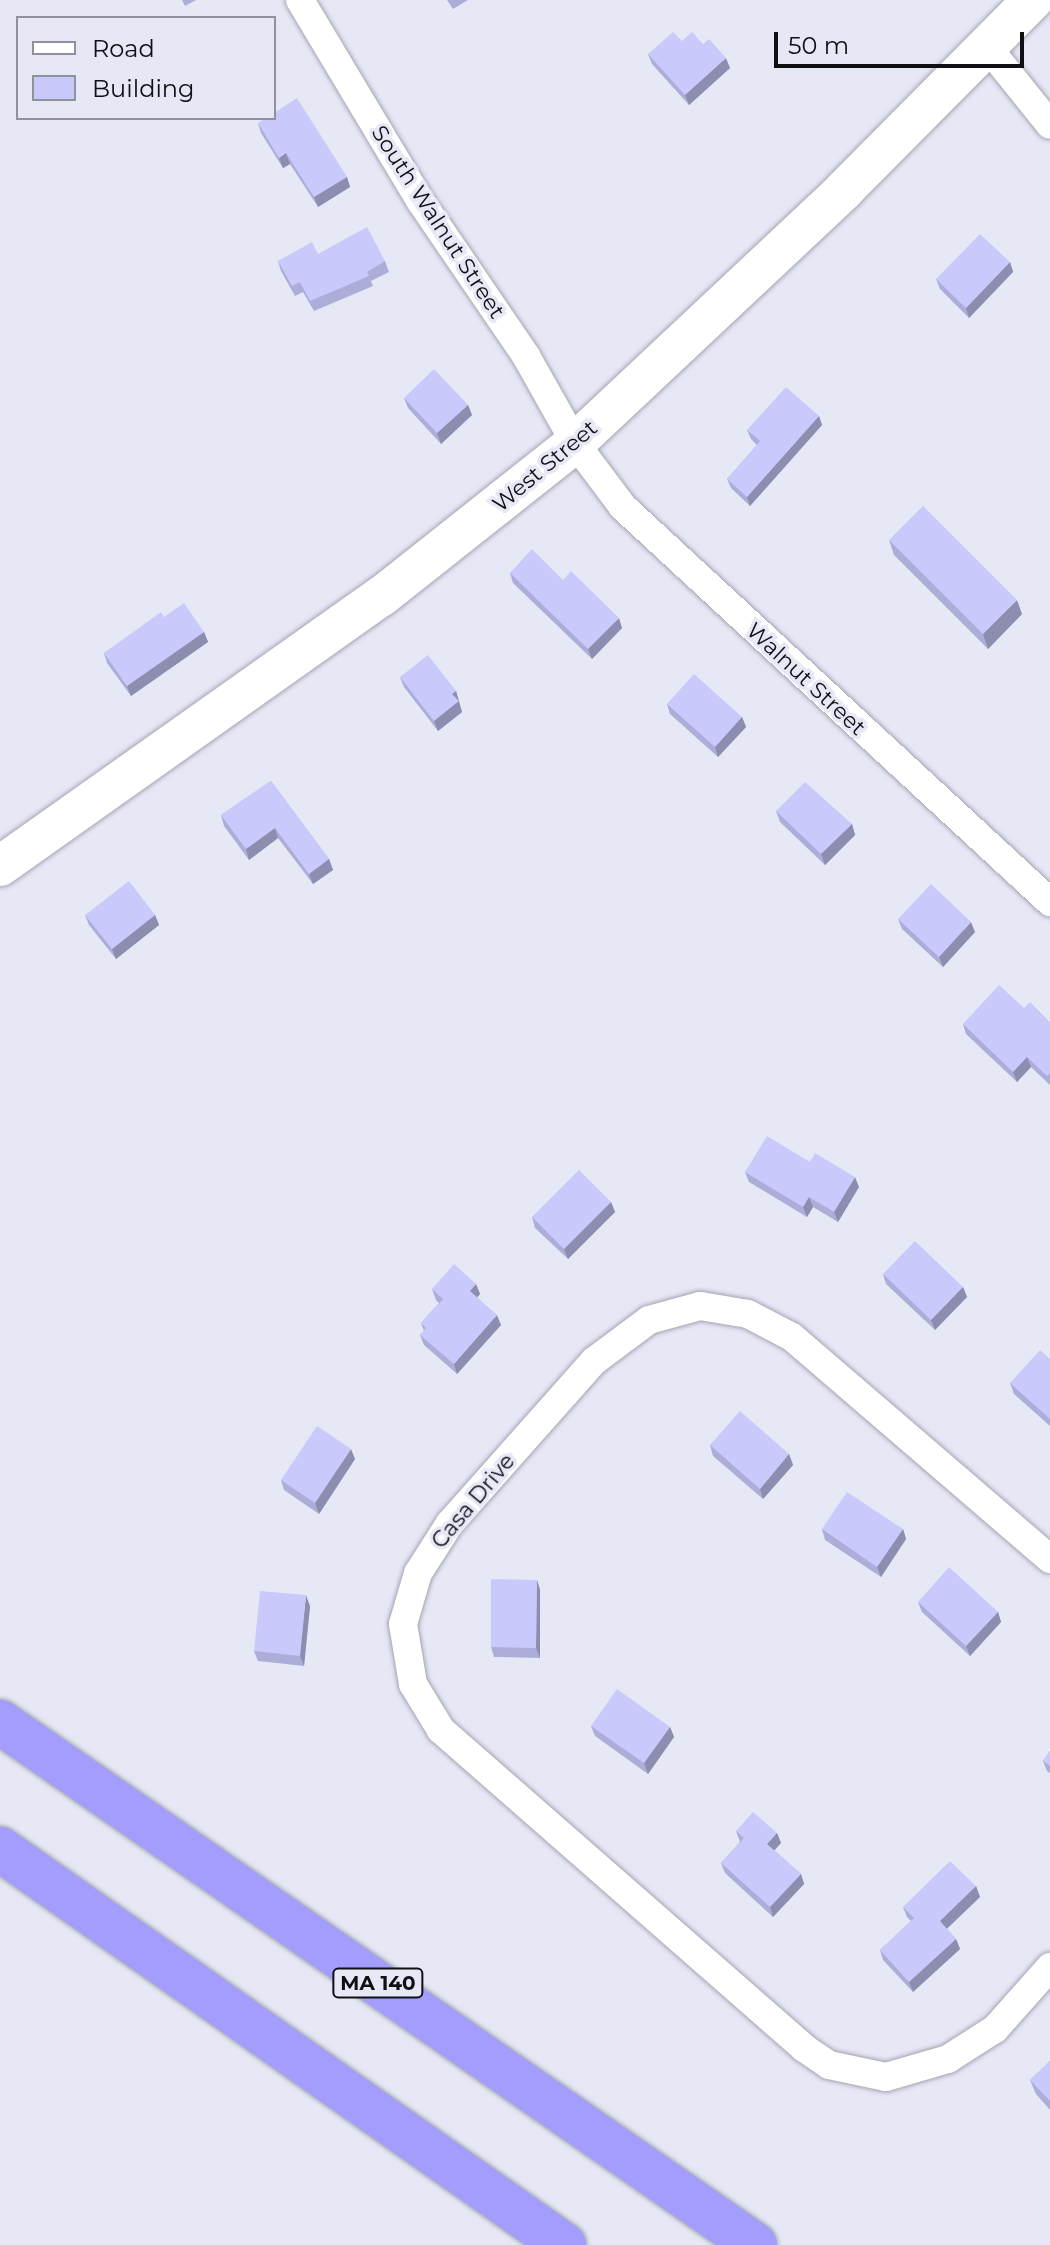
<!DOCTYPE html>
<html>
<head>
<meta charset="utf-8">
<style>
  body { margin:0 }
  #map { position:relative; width:1050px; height:2245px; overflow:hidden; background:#e7e8f6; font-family:Montserrat,sans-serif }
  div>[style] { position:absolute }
  .roads { filter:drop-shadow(0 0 2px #a4a4b2) drop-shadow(0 0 2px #a4a4b2) }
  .street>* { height:28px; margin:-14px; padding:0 14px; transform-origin:14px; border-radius:14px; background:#fff }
  .secondary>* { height:40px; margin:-20px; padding:0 20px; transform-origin:20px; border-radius:20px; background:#fff }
  .highway>* { height:44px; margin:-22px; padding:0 22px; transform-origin:22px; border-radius:22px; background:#a39efd }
  .wall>* { inset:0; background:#adadd9 }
  .shaded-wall>* { inset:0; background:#8d8db0 }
  .building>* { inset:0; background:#c9c9fc }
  span { translate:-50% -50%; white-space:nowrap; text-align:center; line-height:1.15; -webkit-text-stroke:7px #e7e8f6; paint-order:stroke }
  .shield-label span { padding:2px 6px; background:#e7e8f6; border:2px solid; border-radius:6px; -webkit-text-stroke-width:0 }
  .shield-label { font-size:20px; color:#0f0f14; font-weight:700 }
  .street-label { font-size:22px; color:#0f0f14 }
  .legend { position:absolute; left:16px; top:16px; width:260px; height:104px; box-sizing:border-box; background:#e7e8f6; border:2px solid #91919c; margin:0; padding:10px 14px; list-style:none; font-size:24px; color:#0f0f14 }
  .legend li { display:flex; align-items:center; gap:16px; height:40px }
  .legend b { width:40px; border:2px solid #91919c }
  .scale { position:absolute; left:774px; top:32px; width:250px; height:36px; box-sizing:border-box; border:4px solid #0f0f14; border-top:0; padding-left:10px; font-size:24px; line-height:28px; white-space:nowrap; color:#0f0f14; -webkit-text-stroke:6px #e7e8f6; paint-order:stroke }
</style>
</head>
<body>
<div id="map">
  <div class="roads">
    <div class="street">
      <i style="left:300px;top:0;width:235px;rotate:59.1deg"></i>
      <i style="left:421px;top:202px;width:186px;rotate:55.7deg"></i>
      <i style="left:526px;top:356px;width:100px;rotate:60.6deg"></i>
      <i style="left:575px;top:443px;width:80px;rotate:53.1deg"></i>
      <i style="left:623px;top:507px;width:582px;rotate:42.77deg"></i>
      <i style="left:989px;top:49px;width:97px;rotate:51.2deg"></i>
      <i style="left:1050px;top:1559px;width:340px;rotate:-139.3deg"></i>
      <i style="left:792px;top:1337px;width:50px;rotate:-152.4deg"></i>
      <i style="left:748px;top:1314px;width:49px;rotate:-170.5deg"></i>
      <i style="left:700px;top:1306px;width:53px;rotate:164.6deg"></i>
      <i style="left:649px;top:1320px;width:69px;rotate:143.3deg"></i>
      <i style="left:594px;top:1361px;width:217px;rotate:131.6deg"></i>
      <i style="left:450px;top:1523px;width:59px;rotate:122.6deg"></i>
      <i style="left:418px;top:1573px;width:53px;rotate:106.4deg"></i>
      <i style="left:403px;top:1624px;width:61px;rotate:80.5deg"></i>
      <i style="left:413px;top:1684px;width:54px;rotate:58.7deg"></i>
      <i style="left:441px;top:1730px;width:483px;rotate:41.2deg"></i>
      <i style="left:804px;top:2048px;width:30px;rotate:34deg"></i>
      <i style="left:829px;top:2065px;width:58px;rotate:11.9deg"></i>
      <i style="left:886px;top:2077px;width:65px;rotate:-16.2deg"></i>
      <i style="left:948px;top:2059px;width:56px;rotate:-32.6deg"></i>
      <i style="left:995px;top:2029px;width:83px;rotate:-48.4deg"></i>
    </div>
    <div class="secondary">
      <i style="left:0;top:866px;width:468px;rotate:-35.3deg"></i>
      <i style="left:382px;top:596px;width:246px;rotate:-38.4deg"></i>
      <i style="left:575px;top:443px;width:369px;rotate:-43.2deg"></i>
      <i style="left:844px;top:190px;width:268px;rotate:-45.2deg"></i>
    </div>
    <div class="highway">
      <i style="left:0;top:1722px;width:918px;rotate:34.71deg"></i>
      <i style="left:0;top:1849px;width:689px;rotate:35.07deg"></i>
    </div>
  </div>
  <div class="wall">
    <i style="clip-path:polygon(182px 0,196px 0,185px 6px)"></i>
    <i style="clip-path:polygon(447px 0,468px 0,453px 9px)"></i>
    <i style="clip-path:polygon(682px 41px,703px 44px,730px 68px,689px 105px,652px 64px,648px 54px)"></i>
    <i style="clip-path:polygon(258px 123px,347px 177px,350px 187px,318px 207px,290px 164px,283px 168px,261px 133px)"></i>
    <i style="clip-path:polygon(318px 254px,385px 261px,389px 272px,371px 281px,373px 286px,314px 311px,303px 292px,295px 296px,281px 271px,278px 261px)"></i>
    <i style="clip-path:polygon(1010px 262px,1013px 272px,969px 318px,940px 289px,936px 279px)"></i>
    <i style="clip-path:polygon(404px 398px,468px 405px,472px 415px,441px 444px,408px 408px)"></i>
    <i style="clip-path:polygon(819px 416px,822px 425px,750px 506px,731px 488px,727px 479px,757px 445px,751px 439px,747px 430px)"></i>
    <i style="clip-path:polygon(889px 540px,1022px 614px,988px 649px,894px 555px)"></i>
    <i style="clip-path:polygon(510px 573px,563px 580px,622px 628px,592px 659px,513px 583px)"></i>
    <i style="clip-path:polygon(164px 617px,204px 632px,208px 642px,131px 696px,107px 663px,104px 653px)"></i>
    <i style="clip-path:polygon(400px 677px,456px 691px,462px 712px,438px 731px,404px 687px)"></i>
    <i style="clip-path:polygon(667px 704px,742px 717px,746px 727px,718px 757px,670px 714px)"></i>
    <i style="clip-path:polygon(271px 781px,329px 859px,333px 870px,313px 884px,278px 838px,249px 860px,224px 826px,221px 815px)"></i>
    <i style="clip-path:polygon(776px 811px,852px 824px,855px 835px,825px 865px,780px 822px)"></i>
    <i style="clip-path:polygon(85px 915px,155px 915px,159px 925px,116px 959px,89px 925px)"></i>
    <i style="clip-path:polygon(898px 919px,975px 932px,943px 967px,902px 929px)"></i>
    <i style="clip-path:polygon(1024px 1008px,1050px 1022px,1050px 1085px,1031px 1067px,1017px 1082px,966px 1034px,963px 1024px)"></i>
    <i style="clip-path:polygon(745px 1172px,859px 1187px,838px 1222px,813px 1207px,807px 1217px,749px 1182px)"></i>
    <i style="clip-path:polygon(611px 1202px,615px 1212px,568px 1259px,535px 1228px,532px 1217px)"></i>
    <i style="clip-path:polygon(883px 1274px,963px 1287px,967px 1297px,935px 1330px,886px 1284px)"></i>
    <i style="clip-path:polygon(476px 1284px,480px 1294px,477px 1297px,501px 1325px,457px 1374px,424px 1345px,420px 1335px,424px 1331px,421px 1323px,439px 1303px,436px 1300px,432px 1289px)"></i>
    <i style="clip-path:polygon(1050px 1359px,1050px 1426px,1014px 1394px,1010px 1383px)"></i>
    <i style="clip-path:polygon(710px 1445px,789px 1454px,793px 1465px,763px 1499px,713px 1456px)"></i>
    <i style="clip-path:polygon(355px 1459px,319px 1514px,284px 1490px,281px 1480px)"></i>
    <i style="clip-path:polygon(822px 1529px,903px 1529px,906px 1539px,881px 1577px,825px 1540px)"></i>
    <i style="clip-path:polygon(537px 1580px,540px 1590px,540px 1658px,494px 1657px,491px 1647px)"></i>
    <i style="clip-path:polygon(918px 1602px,998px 1612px,1001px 1622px,970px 1656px,922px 1612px)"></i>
    <i style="clip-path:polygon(310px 1606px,304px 1666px,258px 1661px,254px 1651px)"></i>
    <i style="clip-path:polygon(591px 1726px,670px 1727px,674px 1737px,648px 1774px,595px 1736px)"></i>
    <i style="clip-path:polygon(1050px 1751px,1050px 1773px,1047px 1771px,1043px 1761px)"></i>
    <i style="clip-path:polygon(736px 1831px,777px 1833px,781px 1843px,774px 1850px,801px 1874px,804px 1884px,773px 1917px,725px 1873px,721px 1863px,740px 1842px)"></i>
    <i style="clip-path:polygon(976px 1886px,980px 1897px,947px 1929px,956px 1939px,960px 1949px,913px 1992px,883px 1960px,880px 1950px,911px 1921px,907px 1917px,903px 1907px)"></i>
    <i style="clip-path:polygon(1050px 2061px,1050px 2110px,1036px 2094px,1030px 2080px)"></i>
  </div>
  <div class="shaded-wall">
    <i style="clip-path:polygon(726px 58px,730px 68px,689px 105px,685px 95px)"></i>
    <i style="clip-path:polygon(286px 153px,290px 164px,283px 168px,279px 158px)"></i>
    <i style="clip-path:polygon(347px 177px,350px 187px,318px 207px,314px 197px)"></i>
    <i style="clip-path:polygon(1010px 262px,1013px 272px,969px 318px,966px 308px)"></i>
    <i style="clip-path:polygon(468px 405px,472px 415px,441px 444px,437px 433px)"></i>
    <i style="clip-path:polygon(819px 416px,822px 425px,750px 506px,747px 497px)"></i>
    <i style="clip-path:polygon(1017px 600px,1022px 614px,988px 649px,983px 634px)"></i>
    <i style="clip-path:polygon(619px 618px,622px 628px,592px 659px,588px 649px)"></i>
    <i style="clip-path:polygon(204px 632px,208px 642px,131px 696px,127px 686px)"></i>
    <i style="clip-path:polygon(456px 691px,462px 712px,438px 731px,434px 721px,452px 694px)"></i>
    <i style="clip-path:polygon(742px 717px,746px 727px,718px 757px,715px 747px)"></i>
    <i style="clip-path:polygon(852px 824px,855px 835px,825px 865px,821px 854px)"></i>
    <i style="clip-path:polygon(275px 828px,278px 838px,249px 860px,246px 849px)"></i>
    <i style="clip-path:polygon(329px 859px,333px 870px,313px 884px,309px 874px)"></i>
    <i style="clip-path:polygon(155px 915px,159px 925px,116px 959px,112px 949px)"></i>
    <i style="clip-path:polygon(971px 922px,975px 932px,943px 967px,939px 957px)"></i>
    <i style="clip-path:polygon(1027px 1057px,1031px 1067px,1017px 1082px,1013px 1072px)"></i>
    <i style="clip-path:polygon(855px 1177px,859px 1187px,838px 1222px,834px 1212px)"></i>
    <i style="clip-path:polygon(809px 1197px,813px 1207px,807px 1217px,803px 1207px)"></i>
    <i style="clip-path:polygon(611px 1202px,615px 1212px,568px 1259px,564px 1249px)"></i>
    <i style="clip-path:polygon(476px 1284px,480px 1294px,474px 1301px,470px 1291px)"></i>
    <i style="clip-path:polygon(963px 1287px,967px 1297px,935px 1330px,931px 1320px)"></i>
    <i style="clip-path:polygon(497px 1315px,501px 1325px,457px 1374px,454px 1364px)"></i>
    <i style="clip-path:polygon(351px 1449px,355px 1459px,319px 1514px,315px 1503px)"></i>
    <i style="clip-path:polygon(789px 1454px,793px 1465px,763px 1499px,760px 1489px)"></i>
    <i style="clip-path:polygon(903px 1529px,906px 1539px,881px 1577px,877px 1567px)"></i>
    <i style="clip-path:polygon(537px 1580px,540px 1590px,540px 1658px,536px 1648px)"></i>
    <i style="clip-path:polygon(306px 1595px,310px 1606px,304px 1666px,300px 1656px)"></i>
    <i style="clip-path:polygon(998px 1612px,1001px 1622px,970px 1656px,966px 1646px)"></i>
    <i style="clip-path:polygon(670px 1727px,674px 1737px,648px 1774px,644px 1763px)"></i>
    <i style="clip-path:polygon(777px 1833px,781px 1843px,771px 1854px,767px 1844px)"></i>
    <i style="clip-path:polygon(801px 1874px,804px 1884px,773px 1917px,770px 1907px)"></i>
    <i style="clip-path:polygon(976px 1886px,980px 1897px,944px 1931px,940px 1921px)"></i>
    <i style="clip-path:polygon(956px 1939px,960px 1949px,913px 1992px,909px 1982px)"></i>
  </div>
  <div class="building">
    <i style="clip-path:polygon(673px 32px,682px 41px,692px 32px,703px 44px,709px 39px,726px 58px,685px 95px,648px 54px)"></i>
    <i style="clip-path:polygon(297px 98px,347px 177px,314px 197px,286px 153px,279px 158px,258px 123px,266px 118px,274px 118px,274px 113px)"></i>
    <i style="clip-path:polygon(367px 227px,385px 261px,367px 272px,369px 276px,310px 301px,300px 282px,292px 286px,278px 261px,312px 242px,318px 254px)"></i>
    <i style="clip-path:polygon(980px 234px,1010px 262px,966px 308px,936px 279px)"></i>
    <i style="clip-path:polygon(434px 369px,468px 405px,437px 433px,404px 398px)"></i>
    <i style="clip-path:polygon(786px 387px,819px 416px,747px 497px,727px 479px,760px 441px,747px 430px)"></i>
    <i style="clip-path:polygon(923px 506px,1017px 600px,983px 634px,889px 540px)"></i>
    <i style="clip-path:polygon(532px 549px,563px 580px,571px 571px,619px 618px,588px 649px,510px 573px)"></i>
    <i style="clip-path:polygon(184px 603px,204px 632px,127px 686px,104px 653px,161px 612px,164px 617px)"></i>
    <i style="clip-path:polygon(428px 655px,456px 691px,452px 694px,459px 701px,434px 721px,400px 677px)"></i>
    <i style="clip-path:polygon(694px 674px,742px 717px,715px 747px,667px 704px)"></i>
    <i style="clip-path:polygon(271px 781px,329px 859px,309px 874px,275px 828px,246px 849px,221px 815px)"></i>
    <i style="clip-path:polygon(805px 782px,852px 824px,821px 854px,776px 811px)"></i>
    <i style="clip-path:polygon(129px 881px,155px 915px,112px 949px,85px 915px)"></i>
    <i style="clip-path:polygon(931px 884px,971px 922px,939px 957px,898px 919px)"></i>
    <i style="clip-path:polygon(999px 985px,1024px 1008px,1030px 1002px,1050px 1022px,1050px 1074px,1047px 1076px,1027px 1057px,1013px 1072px,963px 1024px)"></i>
    <i style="clip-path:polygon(767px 1136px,810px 1162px,815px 1153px,855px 1177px,834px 1212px,809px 1197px,803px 1207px,745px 1172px)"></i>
    <i style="clip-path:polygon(579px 1170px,611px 1202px,564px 1249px,532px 1217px)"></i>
    <i style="clip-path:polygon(915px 1241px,963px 1287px,931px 1320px,883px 1274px)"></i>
    <i style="clip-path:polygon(454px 1264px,476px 1284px,470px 1291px,497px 1315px,454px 1364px,420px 1335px,426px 1328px,421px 1323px,443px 1299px,432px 1289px)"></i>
    <i style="clip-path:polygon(1040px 1350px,1050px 1359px,1050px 1419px,1010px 1383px)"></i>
    <i style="clip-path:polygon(740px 1411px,789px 1454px,760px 1489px,710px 1445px)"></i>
    <i style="clip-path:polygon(317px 1426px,351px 1449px,315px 1503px,281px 1480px)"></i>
    <i style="clip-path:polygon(847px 1492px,903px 1529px,877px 1567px,822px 1529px)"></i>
    <i style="clip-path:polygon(949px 1567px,998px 1612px,966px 1646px,918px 1602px)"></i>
    <i style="clip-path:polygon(491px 1579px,537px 1580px,536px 1648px,491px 1647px)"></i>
    <i style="clip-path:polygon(260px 1591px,306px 1595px,300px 1656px,254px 1651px)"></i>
    <i style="clip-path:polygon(617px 1689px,670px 1727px,644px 1763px,591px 1726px)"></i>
    <i style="clip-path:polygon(1050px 1751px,1050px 1766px,1043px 1761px)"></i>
    <i style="clip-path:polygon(753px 1812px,777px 1833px,767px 1844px,801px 1874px,770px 1907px,721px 1863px,744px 1838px,736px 1831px)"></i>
    <i style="clip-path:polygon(950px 1861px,976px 1886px,940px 1921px,956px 1939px,909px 1982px,880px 1950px,914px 1918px,903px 1907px)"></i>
    <i style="clip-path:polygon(1050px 2061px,1050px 2101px,1030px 2080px)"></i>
  </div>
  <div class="shield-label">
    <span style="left:378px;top:1983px">MA 140</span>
  </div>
  <div class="street-label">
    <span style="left:438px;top:222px;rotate:57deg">South Walnut Street</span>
    <span style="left:545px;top:466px;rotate:-40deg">West Street</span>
    <span style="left:806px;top:679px;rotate:43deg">Walnut Street</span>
    <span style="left:473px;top:1501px;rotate:-50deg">Casa Drive</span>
  </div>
  <ul class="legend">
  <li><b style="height:10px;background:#fff"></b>Road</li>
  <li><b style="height:22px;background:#c9c9fc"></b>Building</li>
  </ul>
  <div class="scale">50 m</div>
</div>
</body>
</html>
